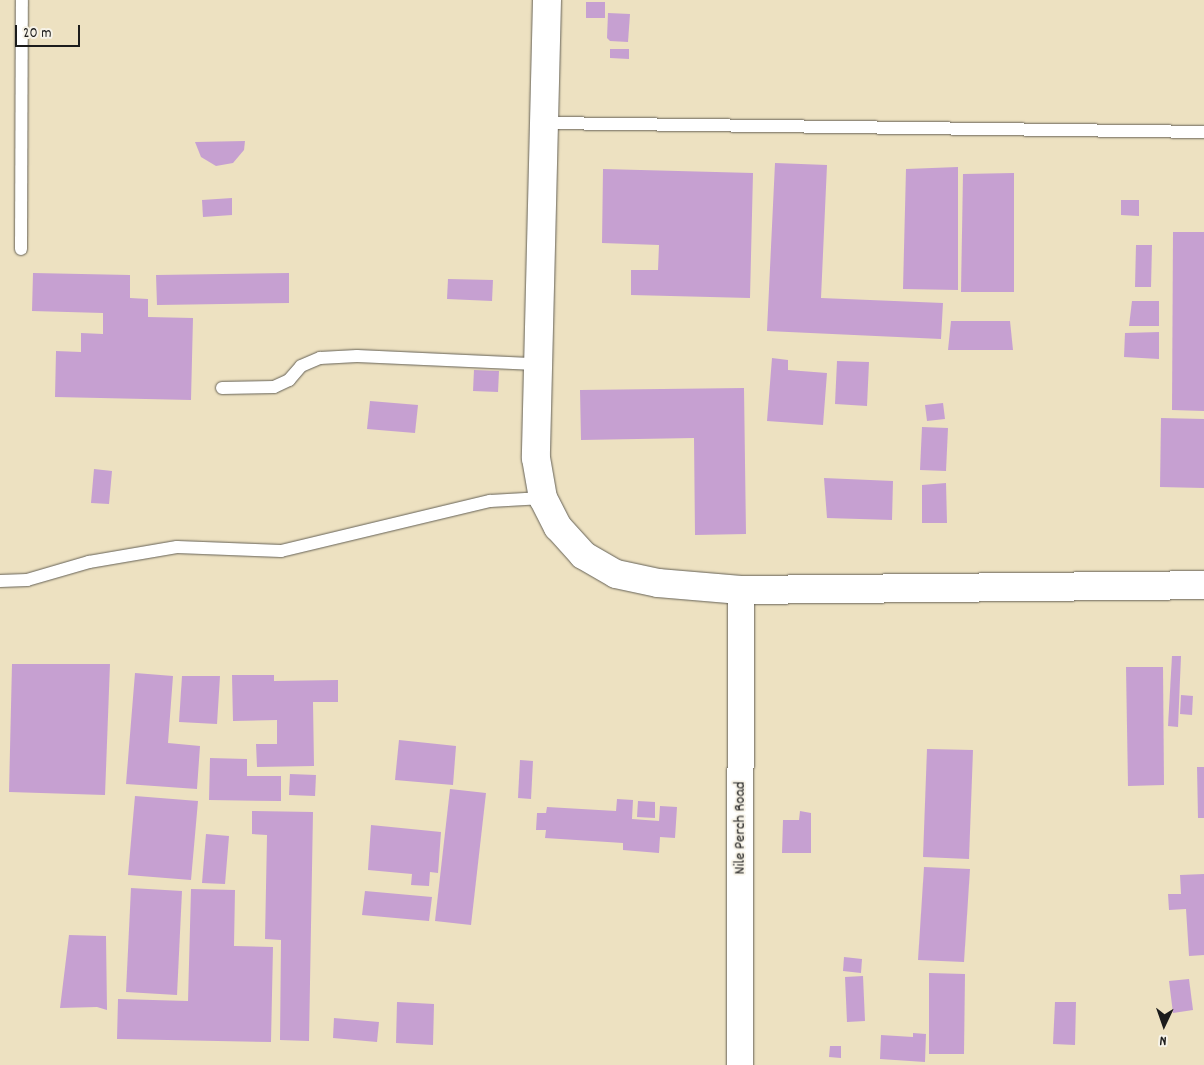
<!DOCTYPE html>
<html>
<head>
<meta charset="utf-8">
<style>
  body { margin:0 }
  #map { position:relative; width:1204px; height:1065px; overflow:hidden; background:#ede1c1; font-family:Dekko,sans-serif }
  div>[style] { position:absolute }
  .building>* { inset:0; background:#c6a0d1 }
  .roads { filter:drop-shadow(0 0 1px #656156) drop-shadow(0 0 1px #656156) }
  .service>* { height:12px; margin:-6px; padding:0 6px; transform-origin:6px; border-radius:6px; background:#fff }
  .minor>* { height:26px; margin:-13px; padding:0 13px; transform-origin:13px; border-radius:13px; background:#fff }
  .tertiary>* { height:28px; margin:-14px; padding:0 14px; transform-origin:14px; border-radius:14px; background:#fff }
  span { translate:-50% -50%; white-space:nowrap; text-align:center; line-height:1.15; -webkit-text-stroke:4px #f7f3e8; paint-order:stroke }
  .street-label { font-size:16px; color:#1c1c1c }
  .north { position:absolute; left:1139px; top:1000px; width:50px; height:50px; -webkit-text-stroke:4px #f7f3e8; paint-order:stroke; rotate:183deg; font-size:14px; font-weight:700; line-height:20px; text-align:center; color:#1c1c1c }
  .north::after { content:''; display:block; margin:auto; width:18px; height:22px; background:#1c1c1c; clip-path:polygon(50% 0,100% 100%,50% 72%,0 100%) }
  .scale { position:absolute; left:15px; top:25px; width:65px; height:22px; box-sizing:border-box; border:2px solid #1c1c1c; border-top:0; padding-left:6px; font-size:15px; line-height:18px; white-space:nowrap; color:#1c1c1c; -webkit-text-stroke:4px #f7f3e8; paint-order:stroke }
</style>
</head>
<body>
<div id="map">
  <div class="building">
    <i style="clip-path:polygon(586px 2px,605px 2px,605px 18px,586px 18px)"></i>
    <i style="clip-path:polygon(608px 13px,630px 14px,628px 42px,610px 41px,607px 38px)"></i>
    <i style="clip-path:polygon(610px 49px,629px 49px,629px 59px,610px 58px)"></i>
    <i style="clip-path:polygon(245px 141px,244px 150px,233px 163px,216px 166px,201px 157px,195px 142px)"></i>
    <i style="clip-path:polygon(775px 163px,827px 165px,821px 298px,943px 303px,941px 339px,767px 331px)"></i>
    <i style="clip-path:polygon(958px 167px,958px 290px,903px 289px,906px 169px)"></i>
    <i style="clip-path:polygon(603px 169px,753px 173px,750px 298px,631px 295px,631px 270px,658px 270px,659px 245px,602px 243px)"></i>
    <i style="clip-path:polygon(1014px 173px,1014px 292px,961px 292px,963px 174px)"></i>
    <i style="clip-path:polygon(232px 198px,232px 215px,203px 217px,202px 200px)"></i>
    <i style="clip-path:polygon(1121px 200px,1139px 200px,1139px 216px,1121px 215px)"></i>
    <i style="clip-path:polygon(1173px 232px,1204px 232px,1204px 411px,1172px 410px)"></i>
    <i style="clip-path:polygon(1136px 245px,1152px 245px,1151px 287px,1135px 287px)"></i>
    <i style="clip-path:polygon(33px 273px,130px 275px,130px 298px,148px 299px,148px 317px,193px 318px,191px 400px,55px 397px,56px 351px,81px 352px,81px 333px,103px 334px,103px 313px,32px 311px)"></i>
    <i style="clip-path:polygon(289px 273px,289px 303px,157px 305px,156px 275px)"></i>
    <i style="clip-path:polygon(448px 279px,493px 280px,492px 301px,447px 299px)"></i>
    <i style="clip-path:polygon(1132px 301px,1159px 301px,1159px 326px,1129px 326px)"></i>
    <i style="clip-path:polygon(951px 321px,1010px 321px,1013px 350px,948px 350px)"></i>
    <i style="clip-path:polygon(1159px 332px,1159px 359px,1124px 357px,1125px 333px)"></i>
    <i style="clip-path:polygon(772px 358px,788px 360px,788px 370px,827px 373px,823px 425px,767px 421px)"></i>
    <i style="clip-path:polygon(837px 361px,869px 362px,867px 406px,835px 404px)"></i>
    <i style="clip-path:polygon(474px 370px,499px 371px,498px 392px,473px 391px)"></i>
    <i style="clip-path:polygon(744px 388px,746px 534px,695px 535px,694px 438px,581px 440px,580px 390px)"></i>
    <i style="clip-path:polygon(370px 401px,418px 405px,415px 433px,367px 429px)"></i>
    <i style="clip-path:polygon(943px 403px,945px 419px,927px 421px,925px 405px)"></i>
    <i style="clip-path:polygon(1161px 418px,1204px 419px,1204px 488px,1160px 487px)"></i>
    <i style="clip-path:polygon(922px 427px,948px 428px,946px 471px,920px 470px)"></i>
    <i style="clip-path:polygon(94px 469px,112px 471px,109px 504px,91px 503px)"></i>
    <i style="clip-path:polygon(824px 478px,893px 481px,892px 520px,827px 518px)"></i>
    <i style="clip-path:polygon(946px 483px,947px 523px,922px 523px,922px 485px)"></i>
    <i style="clip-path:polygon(1172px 656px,1181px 656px,1178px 727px,1168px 726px)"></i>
    <i style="clip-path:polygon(12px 664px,110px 664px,105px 795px,9px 792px)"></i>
    <i style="clip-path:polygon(1126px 667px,1163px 667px,1164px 785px,1128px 786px)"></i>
    <i style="clip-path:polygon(135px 673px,173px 676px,168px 743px,200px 746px,197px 789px,126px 784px)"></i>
    <i style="clip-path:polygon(232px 675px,274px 675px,274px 681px,338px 680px,338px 702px,313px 702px,314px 766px,257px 767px,256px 744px,277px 744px,277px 720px,233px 721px)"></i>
    <i style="clip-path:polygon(182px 676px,220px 676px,217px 724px,179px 722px)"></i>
    <i style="clip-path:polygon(1181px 695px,1193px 696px,1192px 715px,1180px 714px)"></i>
    <i style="clip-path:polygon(399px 740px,456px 746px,453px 785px,395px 780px)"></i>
    <i style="clip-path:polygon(927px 749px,973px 750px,969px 859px,923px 857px)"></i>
    <i style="clip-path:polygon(210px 758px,247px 759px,247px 776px,281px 776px,281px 801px,209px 800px)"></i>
    <i style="clip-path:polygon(520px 760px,533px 761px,531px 799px,518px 798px)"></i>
    <i style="clip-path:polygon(1197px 767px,1204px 767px,1204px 818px,1198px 818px)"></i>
    <i style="clip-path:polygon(290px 774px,316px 775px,315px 796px,289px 795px)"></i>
    <i style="clip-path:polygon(450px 789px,486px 793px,471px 925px,435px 921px)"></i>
    <i style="clip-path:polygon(135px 796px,198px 801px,191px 880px,128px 875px)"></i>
    <i style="clip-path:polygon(617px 799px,633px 800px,632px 819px,659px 821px,660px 806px,677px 807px,675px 838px,660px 837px,659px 853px,623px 850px,623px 843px,545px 838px,546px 830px,536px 830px,537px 813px,546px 813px,547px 807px,616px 811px)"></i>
    <i style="clip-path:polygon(638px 801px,655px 802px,655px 818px,637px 817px)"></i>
    <i style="clip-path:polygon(252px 811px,313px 812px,309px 1041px,280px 1040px,281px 940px,265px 939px,267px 835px,252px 834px)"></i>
    <i style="clip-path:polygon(800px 811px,811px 813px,811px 853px,782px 853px,783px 820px,799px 820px)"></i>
    <i style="clip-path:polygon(371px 825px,441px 832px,438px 873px,430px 872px,429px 886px,411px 885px,412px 874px,368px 870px)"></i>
    <i style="clip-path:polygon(206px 834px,229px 836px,225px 884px,202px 883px)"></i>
    <i style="clip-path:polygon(924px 867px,970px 869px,964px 962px,918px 960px)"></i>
    <i style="clip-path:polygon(1204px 874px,1204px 955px,1189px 956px,1186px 909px,1169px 910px,1168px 894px,1181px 894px,1180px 875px)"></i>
    <i style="clip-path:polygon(131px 888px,182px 891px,177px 995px,126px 992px)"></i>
    <i style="clip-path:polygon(191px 889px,235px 890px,234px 946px,273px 947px,271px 1042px,117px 1039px,118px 999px,188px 1001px)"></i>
    <i style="clip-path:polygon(365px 891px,432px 897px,429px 921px,362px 915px)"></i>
    <i style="clip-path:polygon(69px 935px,106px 936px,107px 1010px,97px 1007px,60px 1008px)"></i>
    <i style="clip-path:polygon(844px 957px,862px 959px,861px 973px,843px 971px)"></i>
    <i style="clip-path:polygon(929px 973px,965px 974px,964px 1054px,929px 1054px)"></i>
    <i style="clip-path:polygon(863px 976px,865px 1021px,847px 1022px,845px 977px)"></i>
    <i style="clip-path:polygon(1189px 979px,1193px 1010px,1173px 1013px,1169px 981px)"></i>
    <i style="clip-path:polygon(397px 1002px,434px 1004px,433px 1045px,396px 1043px)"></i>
    <i style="clip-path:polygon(1055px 1002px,1076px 1002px,1075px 1045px,1053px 1044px)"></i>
    <i style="clip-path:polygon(334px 1018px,379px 1022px,377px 1042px,333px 1038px)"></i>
    <i style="clip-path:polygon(913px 1033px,926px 1034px,925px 1062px,880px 1059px,881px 1035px,913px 1037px)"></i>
    <i style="clip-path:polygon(830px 1046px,841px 1046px,841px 1058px,829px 1057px)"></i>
  </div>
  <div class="roads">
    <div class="service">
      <i style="left:546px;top:123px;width:658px;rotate:0.78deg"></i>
      <i style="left:21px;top:249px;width:249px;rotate:-89.8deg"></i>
      <i style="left:222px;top:388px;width:52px;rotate:-1.1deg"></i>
      <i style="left:274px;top:387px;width:17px;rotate:-25deg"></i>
      <i style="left:289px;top:380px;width:18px;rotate:-49deg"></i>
      <i style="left:301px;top:366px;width:21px;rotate:-23deg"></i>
      <i style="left:320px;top:358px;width:37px;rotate:-3deg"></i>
      <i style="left:357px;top:356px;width:179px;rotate:2.6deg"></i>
      <i style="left:0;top:581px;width:27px;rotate:-2deg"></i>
      <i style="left:27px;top:580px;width:65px;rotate:-16.2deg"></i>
      <i style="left:89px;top:562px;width:89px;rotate:-9.7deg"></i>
      <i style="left:177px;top:547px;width:104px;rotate:2.2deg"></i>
      <i style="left:281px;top:551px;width:215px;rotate:-13.5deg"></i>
      <i style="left:490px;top:501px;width:53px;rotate:-3.2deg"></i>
    </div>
    <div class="minor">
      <i style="left:740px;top:1065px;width:475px;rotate:-89.9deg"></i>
    </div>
    <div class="tertiary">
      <i style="left:547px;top:0;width:458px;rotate:91.4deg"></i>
      <i style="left:536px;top:458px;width:41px;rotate:80.1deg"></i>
      <i style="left:543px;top:498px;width:33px;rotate:63deg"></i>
      <i style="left:558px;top:527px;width:38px;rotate:48deg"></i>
      <i style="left:583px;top:555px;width:38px;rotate:30deg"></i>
      <i style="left:616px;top:574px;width:43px;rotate:12.1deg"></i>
      <i style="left:658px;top:583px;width:83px;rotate:4.8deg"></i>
      <i style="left:741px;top:590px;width:463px;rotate:-0.6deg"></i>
    </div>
  </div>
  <div class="street-label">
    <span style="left:741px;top:828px;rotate:-90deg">Nile Perch Road</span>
  </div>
  <div class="north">N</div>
  <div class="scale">20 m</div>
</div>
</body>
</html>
